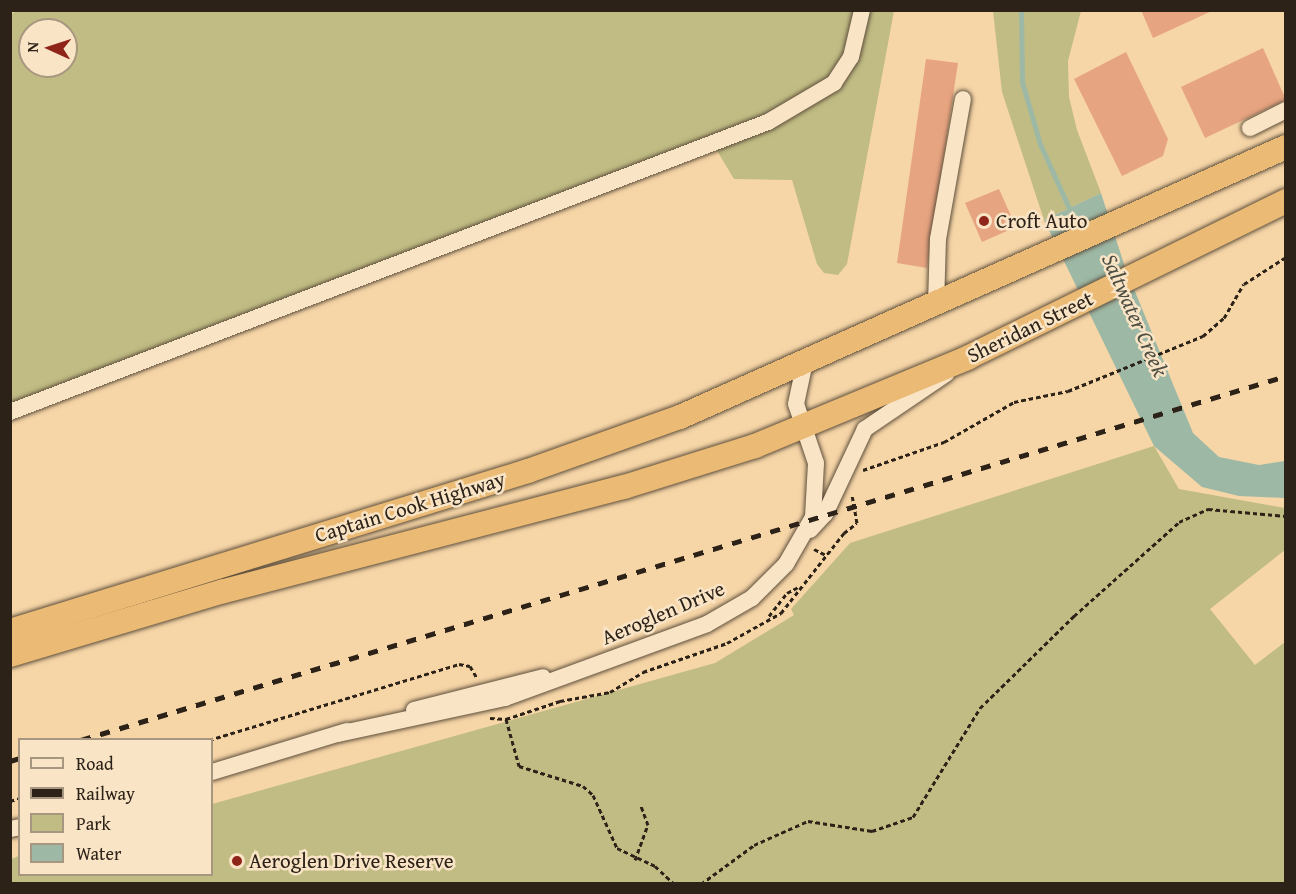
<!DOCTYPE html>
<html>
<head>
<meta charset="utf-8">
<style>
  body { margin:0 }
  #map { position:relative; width:1296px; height:894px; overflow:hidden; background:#f6d5a7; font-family:"Gentium Book Plus",serif }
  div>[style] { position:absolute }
  .green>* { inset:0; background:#c1bc84 }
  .water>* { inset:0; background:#9db9a6 }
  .stream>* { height:5px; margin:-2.5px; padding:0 2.5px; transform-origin:2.5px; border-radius:2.5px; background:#9db9a6 }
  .building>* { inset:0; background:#e7a481 }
  .path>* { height:3px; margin-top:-1.5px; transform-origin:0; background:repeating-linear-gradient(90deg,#2c2218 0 4.5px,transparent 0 7.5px) }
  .roads { filter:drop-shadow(0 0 2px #5e4f3c) drop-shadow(0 0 2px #5e4f3c) }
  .minor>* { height:16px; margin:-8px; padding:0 8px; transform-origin:8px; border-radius:8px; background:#f9e4c6 }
  .highway>* { height:24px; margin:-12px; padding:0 12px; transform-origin:12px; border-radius:12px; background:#ebba74 }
  .rail>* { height:4.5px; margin-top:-2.25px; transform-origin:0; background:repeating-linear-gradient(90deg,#2c2218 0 10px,transparent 0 20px) }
  .dots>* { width:16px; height:16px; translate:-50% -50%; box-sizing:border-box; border:3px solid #f9e4c6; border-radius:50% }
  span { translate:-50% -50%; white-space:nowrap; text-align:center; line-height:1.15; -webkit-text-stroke:5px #f9e4c6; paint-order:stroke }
  .poi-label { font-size:21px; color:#2c2218 }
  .left { translate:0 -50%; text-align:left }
  .street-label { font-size:21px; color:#2c2218 }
  .water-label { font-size:22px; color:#4e4f43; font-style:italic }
  .frame { position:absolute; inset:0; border:12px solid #2c2218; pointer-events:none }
  .legend { position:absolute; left:18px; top:738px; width:195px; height:138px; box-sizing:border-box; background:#f9e4c6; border:2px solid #a79680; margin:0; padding:8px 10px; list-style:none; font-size:18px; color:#2c2218 }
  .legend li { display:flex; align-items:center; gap:12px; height:30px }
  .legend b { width:30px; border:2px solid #a79680 }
  .north { position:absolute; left:18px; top:18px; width:60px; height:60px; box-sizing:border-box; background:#f9e4c6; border:2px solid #a79680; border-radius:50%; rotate:273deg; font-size:16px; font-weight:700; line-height:24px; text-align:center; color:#2c2218 }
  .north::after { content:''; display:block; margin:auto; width:21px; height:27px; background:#8f2418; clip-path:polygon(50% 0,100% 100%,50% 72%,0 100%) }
</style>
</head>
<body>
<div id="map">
  <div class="green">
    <i style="clip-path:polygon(evenodd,19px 10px,894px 11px,847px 264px,838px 275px,824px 273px,817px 264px,792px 180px,734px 179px,713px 144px,11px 412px,11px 14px,19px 10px,30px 30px,66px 30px,66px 66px,30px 66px,30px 30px)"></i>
    <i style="clip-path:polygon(993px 11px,1081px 11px,1068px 61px,1069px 97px,1077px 130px,1101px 193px,1044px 220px,1002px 92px)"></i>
    <i style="clip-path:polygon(1154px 446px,1179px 489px,1285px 508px,1285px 550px,1210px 609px,1255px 665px,1285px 642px,1285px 883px,11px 883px,11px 859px,19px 856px,20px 874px,212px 874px,212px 804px,715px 663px,794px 615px,791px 609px,850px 543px)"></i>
  </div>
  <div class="water">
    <i style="clip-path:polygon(1101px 193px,1125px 267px,1193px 433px,1219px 457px,1259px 465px,1285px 461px,1285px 498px,1239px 496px,1202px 487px,1154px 446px,1044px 220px)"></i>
  </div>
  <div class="stream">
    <i style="left:1021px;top:10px;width:72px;rotate:89.2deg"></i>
    <i style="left:1022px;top:82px;width:65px;rotate:73.8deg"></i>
    <i style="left:1040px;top:144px;width:78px;rotate:65.7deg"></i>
  </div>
  <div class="building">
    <i style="clip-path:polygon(1141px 10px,1214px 10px,1153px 38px)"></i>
    <i style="clip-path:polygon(1263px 48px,1286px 100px,1205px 138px,1181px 87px)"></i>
    <i style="clip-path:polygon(1126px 52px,1168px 139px,1163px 156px,1122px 176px,1074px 79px)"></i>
    <i style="clip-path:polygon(926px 59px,958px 63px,927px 268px,897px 263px)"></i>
    <i style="clip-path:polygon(999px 189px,1016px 227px,982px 242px,965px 203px)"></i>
  </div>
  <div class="path">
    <i style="left:863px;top:470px;width:86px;rotate:-19.1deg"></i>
    <i style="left:944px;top:442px;width:81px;rotate:-29.7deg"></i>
    <i style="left:1014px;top:402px;width:55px;rotate:-11.5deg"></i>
    <i style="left:1068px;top:391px;width:146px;rotate:-22.2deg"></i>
    <i style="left:1203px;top:336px;width:28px;rotate:-41deg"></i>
    <i style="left:1224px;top:318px;width:39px;rotate:-60deg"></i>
    <i style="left:1244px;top:284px;width:50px;rotate:-32.7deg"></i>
    <i style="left:814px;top:549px;width:13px;rotate:27deg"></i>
    <i style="left:769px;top:616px;width:29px;rotate:-52deg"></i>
    <i style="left:787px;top:593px;width:15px;rotate:-28deg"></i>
    <i style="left:490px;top:718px;width:16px;rotate:4deg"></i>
    <i style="left:506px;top:719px;width:57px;rotate:-18.4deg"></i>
    <i style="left:560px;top:701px;width:51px;rotate:-10.2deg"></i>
    <i style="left:610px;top:692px;width:39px;rotate:-31deg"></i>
    <i style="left:643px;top:672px;width:89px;rotate:-19deg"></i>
    <i style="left:727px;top:643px;width:62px;rotate:-29.1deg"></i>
    <i style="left:781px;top:613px;width:102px;rotate:-51.8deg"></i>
    <i style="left:844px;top:533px;width:16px;rotate:-38deg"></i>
    <i style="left:857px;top:523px;width:28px;rotate:-100deg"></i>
    <i style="left:506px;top:719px;width:49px;rotate:74.5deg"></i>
    <i style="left:519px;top:766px;width:67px;rotate:17.4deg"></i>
    <i style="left:583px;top:786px;width:13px;rotate:42deg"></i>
    <i style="left:593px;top:795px;width:58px;rotate:65.6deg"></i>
    <i style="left:617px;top:848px;width:42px;rotate:25.3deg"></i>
    <i style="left:655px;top:866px;width:26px;rotate:43deg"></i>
    <i style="left:209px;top:740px;width:261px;rotate:-16.9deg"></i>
    <i style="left:459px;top:664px;width:11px;rotate:10deg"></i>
    <i style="left:470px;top:666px;width:14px;rotate:60deg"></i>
    <i style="left:10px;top:801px;width:10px;rotate:-17deg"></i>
    <i style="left:635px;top:860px;width:37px;rotate:-70deg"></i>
    <i style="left:648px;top:825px;width:20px;rotate:-110deg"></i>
    <i style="left:701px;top:884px;width:66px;rotate:-36.3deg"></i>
    <i style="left:754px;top:845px;width:59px;rotate:-24deg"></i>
    <i style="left:808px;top:821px;width:65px;rotate:8.9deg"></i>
    <i style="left:872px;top:831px;width:43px;rotate:-18.9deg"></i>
    <i style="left:913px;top:817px;width:128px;rotate:-58.4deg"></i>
    <i style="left:980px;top:708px;width:132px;rotate:-44.4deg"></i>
    <i style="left:1074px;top:616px;width:141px;rotate:-41.8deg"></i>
    <i style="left:1179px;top:522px;width:32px;rotate:-24deg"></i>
    <i style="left:1208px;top:509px;width:78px;rotate:5.1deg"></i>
  </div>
  <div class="roads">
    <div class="minor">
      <i style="left:1250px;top:128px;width:40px;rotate:-26.6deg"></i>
      <i style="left:936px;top:305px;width:66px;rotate:-88.3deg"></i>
      <i style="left:938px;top:239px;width:142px;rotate:-79.9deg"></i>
      <i style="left:10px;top:412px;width:812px;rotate:-20.94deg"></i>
      <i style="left:768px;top:122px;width:77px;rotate:-30.6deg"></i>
      <i style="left:834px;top:83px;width:31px;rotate:-57deg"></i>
      <i style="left:851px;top:57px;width:48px;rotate:-76.8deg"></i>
      <i style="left:810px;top:530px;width:22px;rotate:-47deg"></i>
      <i style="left:825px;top:514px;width:94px;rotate:-64.8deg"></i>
      <i style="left:865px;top:429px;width:98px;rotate:-34.2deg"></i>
      <i style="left:414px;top:710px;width:133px;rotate:-14.3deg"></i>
      <i style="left:338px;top:734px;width:171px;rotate:-12.2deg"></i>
      <i style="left:505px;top:698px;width:215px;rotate:-20.1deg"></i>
      <i style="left:707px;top:624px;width:52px;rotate:-30deg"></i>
      <i style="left:752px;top:598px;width:48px;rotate:-45deg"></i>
      <i style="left:786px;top:564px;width:54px;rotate:-60.1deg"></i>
      <i style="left:813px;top:517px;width:54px;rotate:-86.8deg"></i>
      <i style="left:816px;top:463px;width:62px;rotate:-108.7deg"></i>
      <i style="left:796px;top:404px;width:40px;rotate:-78deg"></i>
      <i style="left:212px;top:772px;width:141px;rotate:-16.9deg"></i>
      <i style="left:10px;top:829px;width:10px;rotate:-11deg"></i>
    </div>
    <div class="highway">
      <i style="left:10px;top:631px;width:542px;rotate:-17.16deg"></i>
      <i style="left:528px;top:471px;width:161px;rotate:-19.6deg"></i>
      <i style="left:680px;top:417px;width:663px;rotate:-24.02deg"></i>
      <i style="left:10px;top:655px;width:223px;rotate:-16.7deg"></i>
      <i style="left:224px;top:591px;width:413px;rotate:-14.6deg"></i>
      <i style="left:624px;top:487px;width:137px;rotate:-17.4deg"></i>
      <i style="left:755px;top:446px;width:230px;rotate:-22.5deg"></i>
      <i style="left:967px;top:358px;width:356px;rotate:-26.2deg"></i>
    </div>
  </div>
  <div class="rail">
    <i style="left:81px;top:740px;width:1259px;rotate:-16.81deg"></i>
    <i style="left:10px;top:761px;width:10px;rotate:-17deg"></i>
  </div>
  <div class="dots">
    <i style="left:984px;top:221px;background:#8f2418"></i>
    <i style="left:237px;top:861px;background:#8f2418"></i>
  </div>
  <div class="poi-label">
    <span class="left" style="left:996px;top:221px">Croft Auto</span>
    <span class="left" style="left:249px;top:861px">Aeroglen Drive Reserve</span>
  </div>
  <div class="street-label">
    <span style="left:1030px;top:327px;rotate:-26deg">Sheridan Street</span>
    <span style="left:410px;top:507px;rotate:-17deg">Captain Cook Highway</span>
    <span style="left:663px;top:613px;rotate:-23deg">Aeroglen Drive</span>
  </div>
  <div class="water-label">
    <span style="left:1135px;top:315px;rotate:66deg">Saltwater Creek</span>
  </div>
  <div class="frame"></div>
  <ul class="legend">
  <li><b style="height:8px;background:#f9e4c6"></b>Road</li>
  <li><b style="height:8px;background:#2c2218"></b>Railway</li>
  <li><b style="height:16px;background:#c1bc84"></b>Park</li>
  <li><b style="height:16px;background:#9db9a6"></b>Water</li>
  </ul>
  <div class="north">N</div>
</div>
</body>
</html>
